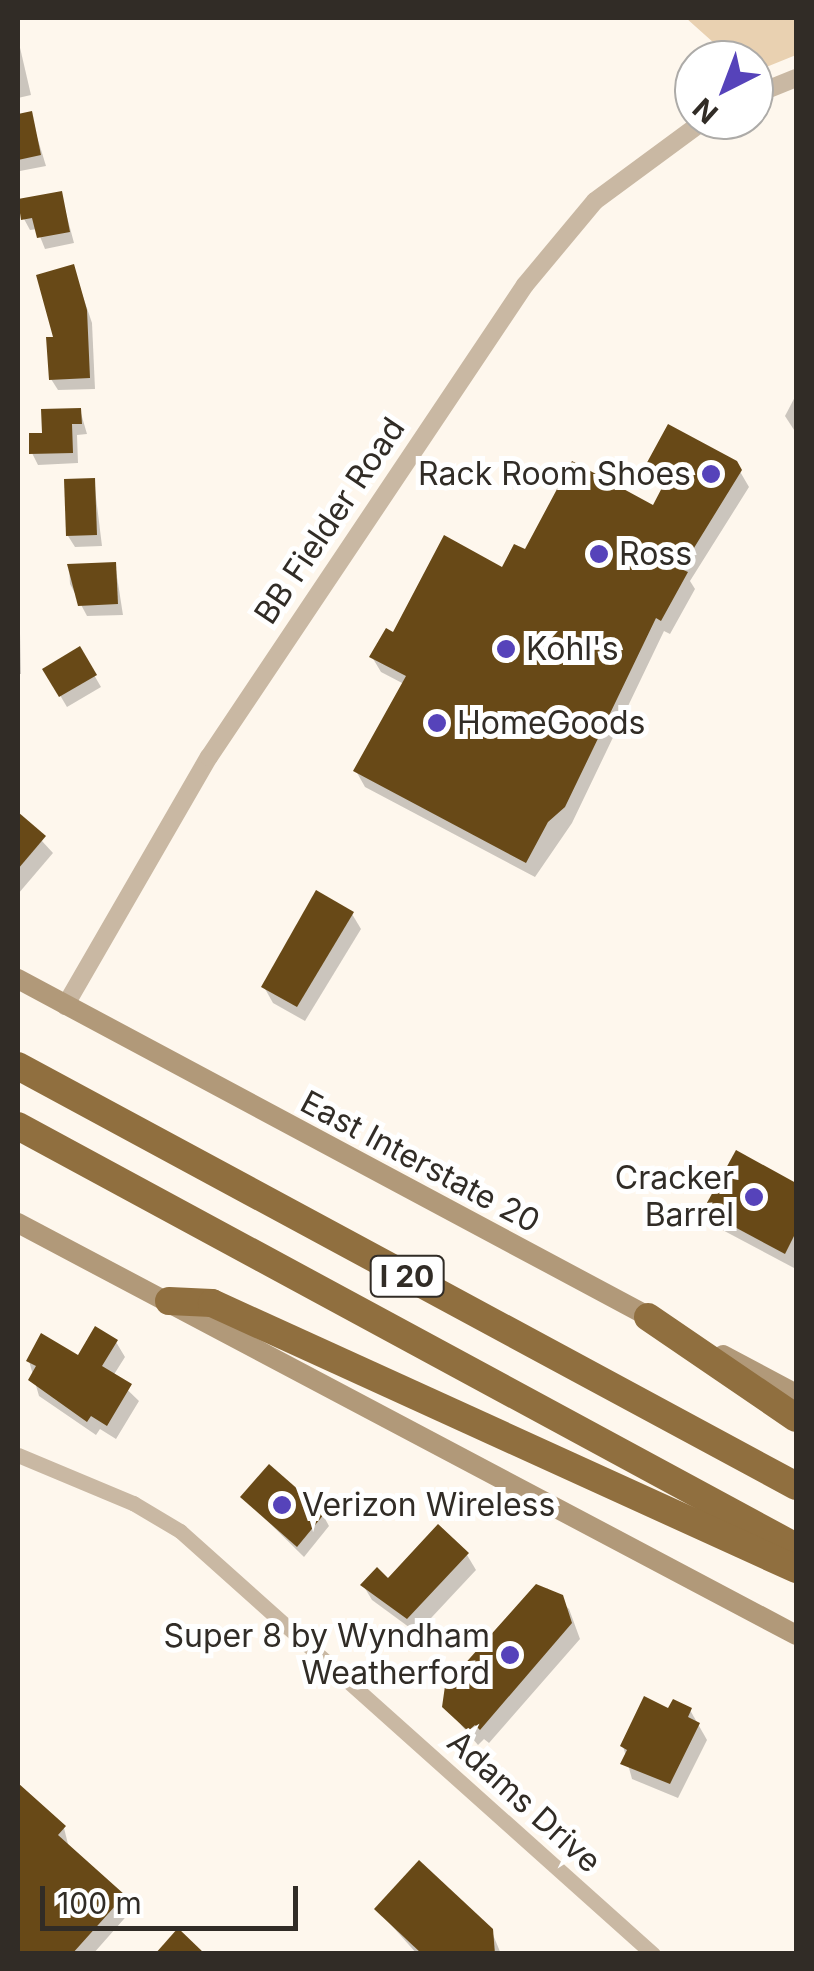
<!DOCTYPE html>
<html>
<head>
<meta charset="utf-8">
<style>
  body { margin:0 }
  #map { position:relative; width:814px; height:1971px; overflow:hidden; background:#fef7ed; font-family:Inter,sans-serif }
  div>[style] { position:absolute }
  .green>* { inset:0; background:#e9d1b1 }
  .shadow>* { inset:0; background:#0003 }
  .building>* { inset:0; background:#684917 }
  .minor>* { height:15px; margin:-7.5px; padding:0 7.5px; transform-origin:7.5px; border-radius:7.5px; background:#c9b8a3 }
  .tertiary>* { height:18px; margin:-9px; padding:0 9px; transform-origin:9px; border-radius:9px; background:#c9b8a3 }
  .secondary>* { height:20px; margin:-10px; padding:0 10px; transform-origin:10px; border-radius:10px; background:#b19979 }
  .motorway>* { height:28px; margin:-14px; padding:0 14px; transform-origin:14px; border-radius:14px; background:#906f3f }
  .dots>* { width:28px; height:28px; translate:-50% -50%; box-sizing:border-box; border:5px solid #fff; border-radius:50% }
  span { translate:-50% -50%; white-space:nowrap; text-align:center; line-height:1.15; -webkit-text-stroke:10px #fff; paint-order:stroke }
  .shield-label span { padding:2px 8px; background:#fff; border:2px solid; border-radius:8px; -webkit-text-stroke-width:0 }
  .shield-label { font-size:30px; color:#312c26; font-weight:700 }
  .poi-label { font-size:32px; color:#312c26 }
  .right { translate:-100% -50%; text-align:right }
  .left { translate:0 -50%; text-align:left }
  .street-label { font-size:32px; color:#312c26 }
  .frame { position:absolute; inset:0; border:20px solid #312c26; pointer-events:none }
  .north { position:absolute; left:674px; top:40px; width:100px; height:100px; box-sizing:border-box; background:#fff; border:2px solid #adaba8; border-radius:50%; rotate:222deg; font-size:28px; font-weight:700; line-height:40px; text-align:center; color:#312c26 }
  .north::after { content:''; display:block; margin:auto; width:35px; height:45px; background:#5643ba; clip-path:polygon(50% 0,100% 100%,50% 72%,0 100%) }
  .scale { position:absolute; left:40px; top:1886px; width:258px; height:45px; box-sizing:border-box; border:5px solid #312c26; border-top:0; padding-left:12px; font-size:30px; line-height:35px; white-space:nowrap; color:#312c26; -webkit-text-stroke:8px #fff; paint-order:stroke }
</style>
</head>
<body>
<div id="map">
  <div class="green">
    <i style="clip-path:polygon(686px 18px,796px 18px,796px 55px,754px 72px,754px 60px,733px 60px)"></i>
  </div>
  <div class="shadow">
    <i style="clip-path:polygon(18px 39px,31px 95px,18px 98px)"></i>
    <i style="clip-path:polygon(30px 114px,46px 166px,20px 171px,18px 116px)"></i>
    <i style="clip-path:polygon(61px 194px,74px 243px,45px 249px,37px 229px,30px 230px,24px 219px)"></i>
    <i style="clip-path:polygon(73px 267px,92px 323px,95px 389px,58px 390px,51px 379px)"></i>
    <i style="clip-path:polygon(796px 395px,796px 433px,785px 416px)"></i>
    <i style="clip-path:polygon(80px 410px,87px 434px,77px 435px,78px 463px,38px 465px,32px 453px,44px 435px)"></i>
    <i style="clip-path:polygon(735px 463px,749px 487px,690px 581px,695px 589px,670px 634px,664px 631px,572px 823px,535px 877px,365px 787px,356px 771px,404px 684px,381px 672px,372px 657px,394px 635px,526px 553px,654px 508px,665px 488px,647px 468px)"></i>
    <i style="clip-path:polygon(94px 481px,102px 546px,75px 547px,68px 536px)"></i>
    <i style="clip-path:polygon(115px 564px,123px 615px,87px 616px,70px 584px,69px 566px)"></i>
    <i style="clip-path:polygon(18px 629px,20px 633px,21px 674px,18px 674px)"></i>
    <i style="clip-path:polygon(79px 649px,101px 687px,67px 707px,45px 670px)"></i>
    <i style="clip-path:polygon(18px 815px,53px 853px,18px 894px)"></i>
    <i style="clip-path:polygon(352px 914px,361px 929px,305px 1021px,273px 1003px,264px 987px)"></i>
    <i style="clip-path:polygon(737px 1153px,796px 1185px,794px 1268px,715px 1226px,706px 1210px)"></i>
    <i style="clip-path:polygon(116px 1342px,125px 1357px,113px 1376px,139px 1401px,116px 1439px,100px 1429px,96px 1435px,39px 1396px,29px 1361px,78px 1359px)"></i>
    <i style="clip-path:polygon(243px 1497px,323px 1515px,329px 1526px,304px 1557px)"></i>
    <i style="clip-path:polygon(467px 1555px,476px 1570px,417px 1633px,372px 1600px,363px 1585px)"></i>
    <i style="clip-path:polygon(547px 1588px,569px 1609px,580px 1639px,489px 1743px,484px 1739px,478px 1745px,445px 1706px)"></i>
    <i style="clip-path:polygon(690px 1710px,707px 1740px,678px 1798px,632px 1779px,623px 1746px,669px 1711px)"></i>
    <i style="clip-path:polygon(18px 1786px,64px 1828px,69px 1848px,131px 1911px,93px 1954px,18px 1954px)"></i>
    <i style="clip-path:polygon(377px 1909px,491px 1930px,501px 1954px,417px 1954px)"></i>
  </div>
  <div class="building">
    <i style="clip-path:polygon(32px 111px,41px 155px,18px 160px,18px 114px)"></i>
    <i style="clip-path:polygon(62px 191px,70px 232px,37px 238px,32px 218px,21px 220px,18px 199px)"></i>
    <i style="clip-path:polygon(74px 264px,87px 310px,90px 378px,49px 380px,46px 337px,53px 337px,36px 275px)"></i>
    <i style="clip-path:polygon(81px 408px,82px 424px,72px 424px,73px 453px,29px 454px,29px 433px,42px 433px,41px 409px)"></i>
    <i style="clip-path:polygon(668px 424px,737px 461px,742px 470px,681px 569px,688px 572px,661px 621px,656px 618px,565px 807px,548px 822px,526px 863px,353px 771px,406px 676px,369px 657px,386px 628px,393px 632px,444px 535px,502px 567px,514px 544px,525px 549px,572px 461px,653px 505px,666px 480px,644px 468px)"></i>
    <i style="clip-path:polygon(95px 478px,97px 535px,66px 536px,64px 479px)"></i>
    <i style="clip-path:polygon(116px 562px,118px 604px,78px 606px,67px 564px)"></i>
    <i style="clip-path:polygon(80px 646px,97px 675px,59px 697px,42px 669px)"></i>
    <i style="clip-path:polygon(18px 812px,46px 836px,18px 869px)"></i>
    <i style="clip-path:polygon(316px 890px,354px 912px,297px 1007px,261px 987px)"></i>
    <i style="clip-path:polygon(736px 1150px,796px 1183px,796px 1232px,785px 1254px,703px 1210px)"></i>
    <i style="clip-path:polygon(95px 1326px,118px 1340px,102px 1366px,132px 1384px,107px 1426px,91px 1416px,87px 1422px,28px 1380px,36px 1366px,26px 1361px,41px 1333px,78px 1355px)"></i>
    <i style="clip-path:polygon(269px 1464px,325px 1513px,297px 1547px,240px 1497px)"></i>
    <i style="clip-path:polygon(438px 1524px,469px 1553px,407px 1619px,360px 1585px,377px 1567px,388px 1578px)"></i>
    <i style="clip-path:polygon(536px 1584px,563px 1595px,572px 1623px,480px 1730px,475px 1725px,468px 1731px,442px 1707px,445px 1686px)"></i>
    <i style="clip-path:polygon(644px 1696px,668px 1708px,673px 1699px,692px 1708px,688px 1717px,700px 1723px,670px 1784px,620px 1764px,627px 1750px,620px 1746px)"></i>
    <i style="clip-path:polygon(18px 1783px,66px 1826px,58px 1835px,125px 1895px,72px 1954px,18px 1954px)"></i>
    <i style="clip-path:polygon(419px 1860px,493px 1929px,495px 1954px,422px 1954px,374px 1909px)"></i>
    <i style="clip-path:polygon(178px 1928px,205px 1954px,155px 1954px)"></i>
  </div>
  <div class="minor">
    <i style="left:18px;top:1455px;width:125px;rotate:22.7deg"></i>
    <i style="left:133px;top:1503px;width:55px;rotate:30.8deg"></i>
    <i style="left:180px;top:1531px;width:635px;rotate:41.81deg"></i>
  </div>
  <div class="tertiary">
    <i style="left:754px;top:95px;width:45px;rotate:-22deg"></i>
    <i style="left:65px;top:1006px;width:288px;rotate:-60deg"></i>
    <i style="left:209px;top:757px;width:568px;rotate:-56.2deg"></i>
    <i style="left:525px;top:285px;width:109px;rotate:-50.2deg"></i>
    <i style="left:595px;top:201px;width:137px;rotate:-36.4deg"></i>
  </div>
  <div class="secondary">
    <i style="left:18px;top:979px;width:725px;rotate:28.16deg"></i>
    <i style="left:18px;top:1223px;width:880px;rotate:27.9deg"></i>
    <i style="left:723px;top:1355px;width:83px;rotate:28.1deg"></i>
  </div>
  <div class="motorway">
    <i style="left:18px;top:1066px;width:884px;rotate:28.36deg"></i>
    <i style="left:18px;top:1126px;width:885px;rotate:28.42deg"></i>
    <i style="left:169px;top:1301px;width:43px;rotate:2.7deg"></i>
    <i style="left:212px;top:1303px;width:642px;rotate:24.49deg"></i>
    <i style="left:648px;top:1317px;width:179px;rotate:34.3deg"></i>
  </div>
  <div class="dots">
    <i style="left:711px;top:474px;background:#5643ba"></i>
    <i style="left:599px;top:554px;background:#5643ba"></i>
    <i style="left:506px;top:649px;background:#5643ba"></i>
    <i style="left:437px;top:723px;background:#5643ba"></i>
    <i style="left:754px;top:1197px;background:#5643ba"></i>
    <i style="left:282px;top:1505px;background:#5643ba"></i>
    <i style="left:510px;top:1655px;background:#5643ba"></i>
  </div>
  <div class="shield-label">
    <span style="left:407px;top:1276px">I 20</span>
  </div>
  <div class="poi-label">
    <span class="right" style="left:691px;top:474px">Rack Room Shoes</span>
    <span class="left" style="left:619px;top:554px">Ross</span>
    <span class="left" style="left:526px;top:649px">Kohl's</span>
    <span class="left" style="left:457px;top:723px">HomeGoods</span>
    <span class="right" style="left:734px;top:1197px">Cracker<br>Barrel</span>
    <span class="left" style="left:302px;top:1505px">Verizon Wireless</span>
    <span class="right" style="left:490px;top:1655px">Super 8 by Wyndham<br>Weatherford</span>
  </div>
  <div class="street-label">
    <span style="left:330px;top:521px;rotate:-56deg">BB Fielder Road</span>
    <span style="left:420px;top:1162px;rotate:28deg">East Interstate 20</span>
    <span style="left:524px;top:1802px;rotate:42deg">Adams Drive</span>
  </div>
  <div class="frame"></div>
  <div class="north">N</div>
  <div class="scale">100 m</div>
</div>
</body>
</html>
